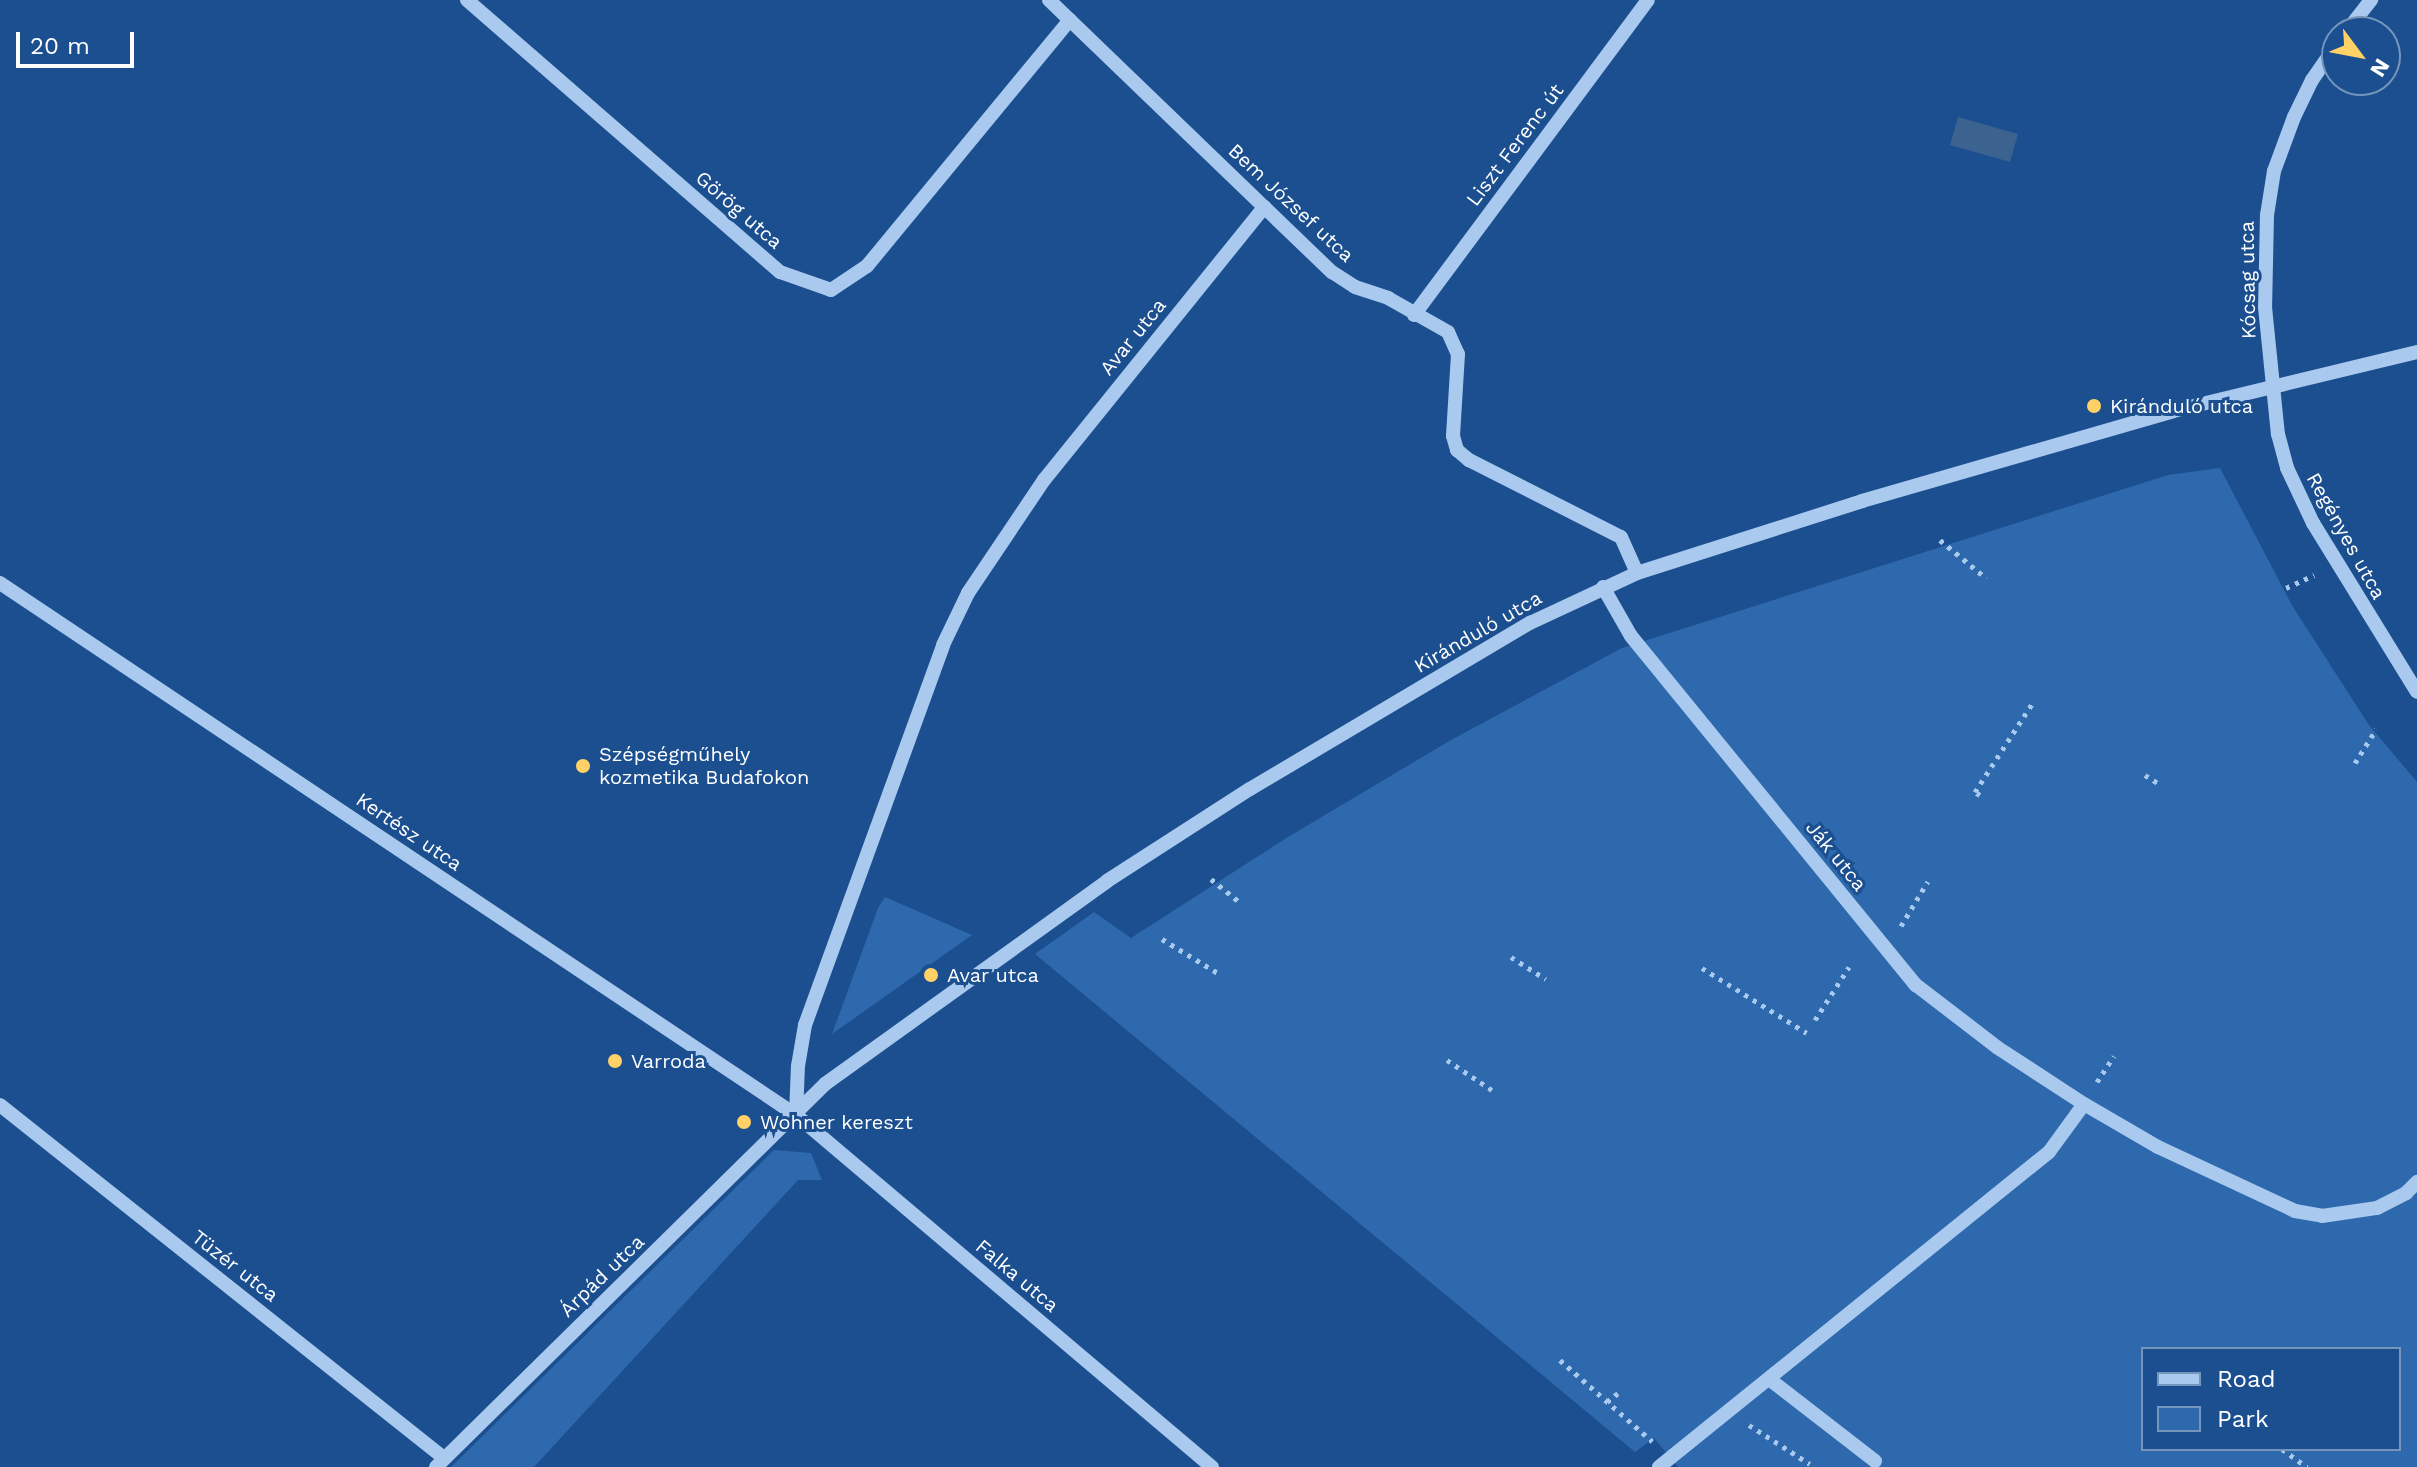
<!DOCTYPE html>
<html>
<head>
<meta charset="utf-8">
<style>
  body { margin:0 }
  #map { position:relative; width:2417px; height:1467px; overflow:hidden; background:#1b4f8f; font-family:"Work Sans",sans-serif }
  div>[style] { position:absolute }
  .green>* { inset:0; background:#2e69ad }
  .water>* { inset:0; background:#3c6290 }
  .path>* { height:5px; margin-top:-2.5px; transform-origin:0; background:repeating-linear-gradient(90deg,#a9c9ee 0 4px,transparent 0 10px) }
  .minor>* { height:14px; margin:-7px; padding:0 7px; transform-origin:7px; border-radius:7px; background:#a9c9ee }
  .dots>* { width:22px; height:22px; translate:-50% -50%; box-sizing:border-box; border:4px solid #1b4f8f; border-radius:50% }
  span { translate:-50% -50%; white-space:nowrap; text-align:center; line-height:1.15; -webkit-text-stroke:6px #1b4f8f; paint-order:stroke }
  .street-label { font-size:20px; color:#fff }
  .poi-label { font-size:20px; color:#fff }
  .left { translate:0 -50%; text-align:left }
  .legend { position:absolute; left:2141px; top:1347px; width:260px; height:104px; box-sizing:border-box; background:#1b4f8f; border:2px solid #7695bc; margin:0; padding:10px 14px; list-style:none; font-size:24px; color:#fff }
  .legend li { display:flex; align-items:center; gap:16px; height:40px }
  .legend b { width:40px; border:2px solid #7695bc }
  .north { position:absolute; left:2321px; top:16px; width:80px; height:80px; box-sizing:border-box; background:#1b4f8f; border:2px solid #7695bc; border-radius:50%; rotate:122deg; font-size:22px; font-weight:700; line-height:32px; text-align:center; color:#fff }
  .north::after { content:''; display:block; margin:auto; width:28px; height:36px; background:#ffd166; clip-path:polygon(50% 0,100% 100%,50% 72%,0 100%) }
  .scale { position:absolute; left:16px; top:32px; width:118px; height:36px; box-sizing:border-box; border:4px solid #fff; border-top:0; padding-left:10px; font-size:24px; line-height:28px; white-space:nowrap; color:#fff; -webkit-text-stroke:6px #1b4f8f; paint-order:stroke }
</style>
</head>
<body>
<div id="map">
  <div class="green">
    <i style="clip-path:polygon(evenodd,2220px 468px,2293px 607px,2369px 725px,2417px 782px,2417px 1467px,1678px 1467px,1654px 1438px,1635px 1452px,1035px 954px,1094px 912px,1131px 938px,1288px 837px,1451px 740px,1622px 648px,2168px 475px,2220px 468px,2143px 1349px,2399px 1349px,2399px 1449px,2143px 1449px,2143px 1349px)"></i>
    <i style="clip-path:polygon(885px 897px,972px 935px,832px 1034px,878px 908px)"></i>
    <i style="clip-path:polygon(774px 1150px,811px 1153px,822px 1180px,798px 1180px,534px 1467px,451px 1467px)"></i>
  </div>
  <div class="water">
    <i style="clip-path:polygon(1958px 117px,2018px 134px,2010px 162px,1950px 145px)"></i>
  </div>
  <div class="path">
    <i style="left:1940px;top:540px;width:60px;rotate:39.6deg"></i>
    <i style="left:2286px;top:588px;width:31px;rotate:-25deg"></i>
    <i style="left:2355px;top:763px;width:40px;rotate:-58deg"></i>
    <i style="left:2145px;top:775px;width:19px;rotate:32deg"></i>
    <i style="left:1980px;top:795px;width:6px;rotate:-149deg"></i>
    <i style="left:1975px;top:792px;width:105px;rotate:-57.1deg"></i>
    <i style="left:1211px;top:879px;width:35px;rotate:39deg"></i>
    <i style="left:1901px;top:926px;width:52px;rotate:-59deg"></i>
    <i style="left:1162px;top:939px;width:66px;rotate:31.3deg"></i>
    <i style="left:1511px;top:957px;width:41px;rotate:32.2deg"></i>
    <i style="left:1702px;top:968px;width:123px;rotate:31.8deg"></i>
    <i style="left:1815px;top:1020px;width:63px;rotate:-57.3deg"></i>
    <i style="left:1447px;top:1060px;width:54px;rotate:33.7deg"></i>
    <i style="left:2097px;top:1082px;width:31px;rotate:-57deg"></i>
    <i style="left:1560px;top:1360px;width:123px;rotate:41.4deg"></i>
    <i style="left:1607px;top:1402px;width:14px;rotate:-39deg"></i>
    <i style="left:1749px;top:1425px;width:72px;rotate:32.6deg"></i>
    <i style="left:2282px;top:1449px;width:31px;rotate:36deg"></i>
  </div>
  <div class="minor">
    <i style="left:467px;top:0;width:415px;rotate:41deg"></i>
    <i style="left:780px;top:272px;width:54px;rotate:19.4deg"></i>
    <i style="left:831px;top:290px;width:43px;rotate:-33.7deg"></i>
    <i style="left:867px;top:266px;width:319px;rotate:-50.5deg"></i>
    <i style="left:1049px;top:0;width:393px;rotate:43.9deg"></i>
    <i style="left:1332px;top:272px;width:27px;rotate:33deg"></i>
    <i style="left:1355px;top:287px;width:35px;rotate:18deg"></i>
    <i style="left:1388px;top:298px;width:69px;rotate:29.5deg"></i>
    <i style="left:1448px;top:332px;width:24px;rotate:66deg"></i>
    <i style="left:1458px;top:354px;width:82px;rotate:93.5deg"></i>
    <i style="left:1453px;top:436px;width:15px;rotate:74deg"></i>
    <i style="left:1457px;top:450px;width:16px;rotate:40deg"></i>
    <i style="left:1469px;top:460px;width:170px;rotate:26.9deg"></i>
    <i style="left:1621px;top:537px;width:39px;rotate:66deg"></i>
    <i style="left:2346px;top:32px;width:41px;rotate:-52deg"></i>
    <i style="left:2337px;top:44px;width:44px;rotate:124.8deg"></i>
    <i style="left:2312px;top:80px;width:41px;rotate:115.9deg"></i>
    <i style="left:2294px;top:117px;width:58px;rotate:110.3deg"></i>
    <i style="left:2274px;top:171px;width:45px;rotate:99deg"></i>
    <i style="left:2267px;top:215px;width:92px;rotate:91.2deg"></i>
    <i style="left:2265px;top:307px;width:128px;rotate:84.2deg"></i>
    <i style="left:2278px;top:434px;width:35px;rotate:75deg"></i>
    <i style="left:2287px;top:468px;width:61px;rotate:64.7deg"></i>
    <i style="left:2313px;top:523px;width:198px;rotate:58.4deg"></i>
    <i style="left:1414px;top:315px;width:392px;rotate:-53.4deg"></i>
    <i style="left:0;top:583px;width:957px;rotate:33.76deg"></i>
    <i style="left:796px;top:1115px;width:545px;rotate:40.24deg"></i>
    <i style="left:1603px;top:587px;width:56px;rotate:60.3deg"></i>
    <i style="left:1631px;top:636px;width:451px;rotate:50.8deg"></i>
    <i style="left:1916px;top:985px;width:103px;rotate:37.5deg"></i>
    <i style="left:1998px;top:1048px;width:103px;rotate:33.1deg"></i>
    <i style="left:0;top:1105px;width:567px;rotate:38.49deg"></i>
    <i style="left:796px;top:1115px;width:49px;rotate:-87.7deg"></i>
    <i style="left:798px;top:1066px;width:42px;rotate:-80.3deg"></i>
    <i style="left:805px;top:1025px;width:404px;rotate:-70deg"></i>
    <i style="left:943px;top:645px;width:58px;rotate:-64.3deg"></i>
    <i style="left:968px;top:593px;width:136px;rotate:-56.1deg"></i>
    <i style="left:1044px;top:480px;width:351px;rotate:-51.1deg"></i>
    <i style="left:1769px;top:1379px;width:134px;rotate:37.7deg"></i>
    <i style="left:436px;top:1467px;width:546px;rotate:-44.55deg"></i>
    <i style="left:825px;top:1084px;width:347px;rotate:-35.7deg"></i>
    <i style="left:1107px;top:881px;width:170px;rotate:-32.8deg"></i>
    <i style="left:1250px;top:789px;width:326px;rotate:-30.7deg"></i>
    <i style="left:1530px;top:623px;width:118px;rotate:-25deg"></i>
    <i style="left:1637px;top:573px;width:236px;rotate:-17.7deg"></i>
    <i style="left:1862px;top:501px;width:324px;rotate:-16.1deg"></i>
    <i style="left:2173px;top:411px;width:251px;rotate:-13.6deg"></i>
    <i style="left:1659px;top:1467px;width:501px;rotate:-38.93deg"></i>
    <i style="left:2049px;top:1152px;width:59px;rotate:-53.9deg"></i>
    <i style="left:2084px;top:1104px;width:86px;rotate:30.2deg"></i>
    <i style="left:2158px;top:1147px;width:151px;rotate:25deg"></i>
    <i style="left:2295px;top:1211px;width:27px;rotate:10deg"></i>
    <i style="left:2322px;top:1216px;width:56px;rotate:-8.3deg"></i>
    <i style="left:2377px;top:1208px;width:33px;rotate:-27deg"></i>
    <i style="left:2406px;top:1193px;width:16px;rotate:-45deg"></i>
  </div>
  <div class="dots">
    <i style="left:2094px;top:406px;background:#ffd166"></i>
    <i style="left:583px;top:766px;background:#ffd166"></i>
    <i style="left:931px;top:975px;background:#ffd166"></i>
    <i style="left:615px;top:1061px;background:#ffd166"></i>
    <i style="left:744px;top:1122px;background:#ffd166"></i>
  </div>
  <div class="street-label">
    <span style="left:1515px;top:145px;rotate:-53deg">Liszt Ferenc út</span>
    <span style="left:1291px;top:203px;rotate:43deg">Bem József utca</span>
    <span style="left:739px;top:210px;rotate:41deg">Görög utca</span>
    <span style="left:2248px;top:280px;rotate:-91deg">Kócsag utca</span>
    <span style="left:1133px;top:337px;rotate:-51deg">Avar utca</span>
    <span style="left:2346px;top:536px;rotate:61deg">Regényes utca</span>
    <span style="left:1478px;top:632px;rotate:-30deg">Kiránduló utca</span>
    <span style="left:409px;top:832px;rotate:34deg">Kertész utca</span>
    <span style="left:1836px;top:856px;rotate:51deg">Ják utca</span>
    <span style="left:235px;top:1266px;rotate:38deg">Tüzér utca</span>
    <span style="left:602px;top:1276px;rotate:-44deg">Árpád utca</span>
    <span style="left:1017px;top:1276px;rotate:40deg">Falka utca</span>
  </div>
  <div class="poi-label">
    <span class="left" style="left:2110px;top:406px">Kiránduló utca</span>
    <span class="left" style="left:599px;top:766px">Szépségműhely<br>kozmetika Budafokon</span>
    <span class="left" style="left:947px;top:975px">Avar utca</span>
    <span class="left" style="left:631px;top:1061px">Varroda</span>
    <span class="left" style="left:760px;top:1122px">Wohner kereszt</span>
  </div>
  <ul class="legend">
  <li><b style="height:10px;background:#a9c9ee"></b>Road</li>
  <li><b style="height:22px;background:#2e69ad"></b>Park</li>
  </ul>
  <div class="north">N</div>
  <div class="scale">20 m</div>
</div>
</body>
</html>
